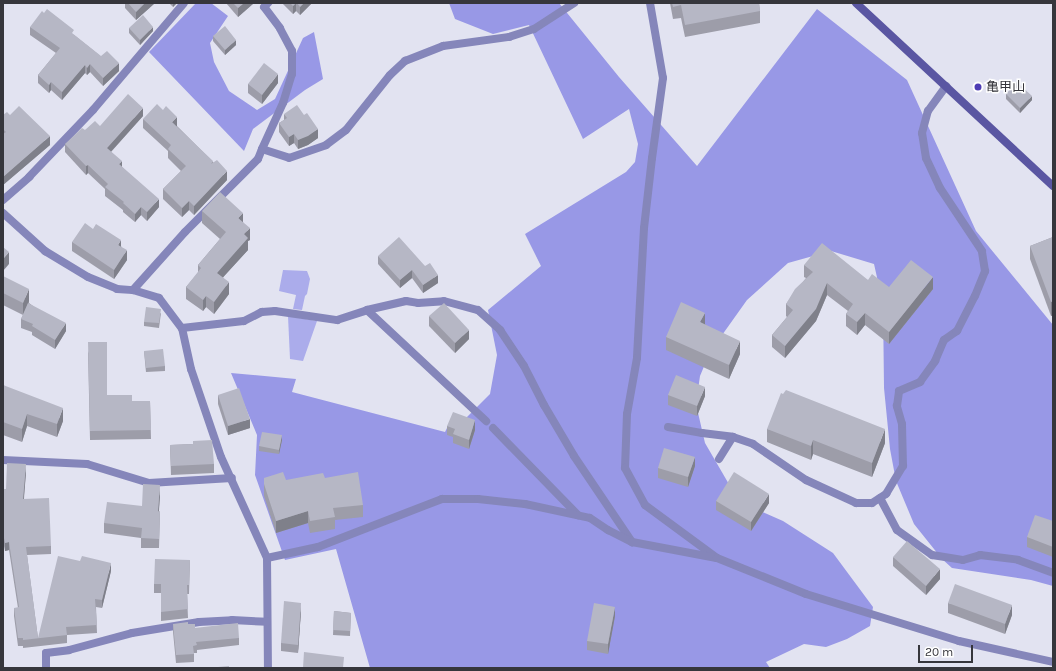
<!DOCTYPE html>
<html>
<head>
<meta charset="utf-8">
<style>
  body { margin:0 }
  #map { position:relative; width:1056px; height:671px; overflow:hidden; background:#e2e3f1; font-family:Karla,"Noto Sans JP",sans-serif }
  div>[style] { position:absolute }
  .green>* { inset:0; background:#abaceb }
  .forest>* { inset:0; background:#9898e6 }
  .lane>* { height:8px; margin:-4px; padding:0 4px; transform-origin:4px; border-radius:4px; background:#8586ba }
  .street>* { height:8px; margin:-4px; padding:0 4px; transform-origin:4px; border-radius:4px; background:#8586ba }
  .secondary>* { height:8px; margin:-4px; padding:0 4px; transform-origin:4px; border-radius:4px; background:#5a56a2 }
  .wall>* { inset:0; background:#9d9da9 }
  .shaded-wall>* { inset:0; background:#7f808a }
  .building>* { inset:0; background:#b6b7c5 }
  .dots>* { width:11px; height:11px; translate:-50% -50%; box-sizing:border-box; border:2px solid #fff; border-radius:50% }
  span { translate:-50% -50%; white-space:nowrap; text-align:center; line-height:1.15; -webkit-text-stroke:3px #fff; paint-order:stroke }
  .poi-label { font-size:13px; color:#36363c }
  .left { translate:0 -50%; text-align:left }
  .frame { position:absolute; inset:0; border:4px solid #36363c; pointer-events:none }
  .scale { position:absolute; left:918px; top:645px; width:55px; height:18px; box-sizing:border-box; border:2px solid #36363c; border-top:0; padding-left:5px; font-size:12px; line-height:14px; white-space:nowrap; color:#36363c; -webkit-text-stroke:3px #fff; paint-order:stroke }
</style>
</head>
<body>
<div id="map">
  <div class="green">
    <i style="clip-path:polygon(283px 270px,307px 271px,310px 279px,307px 294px,305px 296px,302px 310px,293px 309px,296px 295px,279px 291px)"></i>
    <i style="clip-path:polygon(288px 316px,317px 321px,303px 361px,290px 359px)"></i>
  </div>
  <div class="forest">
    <i style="clip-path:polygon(196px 3px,211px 3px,228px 16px,210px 43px,214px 62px,229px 91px,257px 110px,275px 99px,303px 38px,314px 32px,323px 79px,305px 90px,253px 129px,244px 151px,149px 52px)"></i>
    <i style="clip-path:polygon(449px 3px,559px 3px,619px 77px,697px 166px,817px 9px,907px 80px,976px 231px,1053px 325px,1053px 586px,1031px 580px,952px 568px,942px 559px,914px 524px,896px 481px,890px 449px,884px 388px,883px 304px,874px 264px,831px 251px,788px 263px,747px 300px,710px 352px,700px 376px,696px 404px,705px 443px,730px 486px,744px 504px,783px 521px,833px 553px,873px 607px,870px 626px,847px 639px,826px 647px,804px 644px,766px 662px,770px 668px,370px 668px,336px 549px,285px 560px,255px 475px,257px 435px,231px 373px,296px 379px,292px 392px,445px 432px,453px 416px,465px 419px,490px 394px,497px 355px,488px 310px,541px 266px,525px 234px,626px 172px,635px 162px,638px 144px,629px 109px,583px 139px,529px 25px,493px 34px,455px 19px)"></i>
  </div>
  <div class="lane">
    <i style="left:262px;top:149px;width:28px;rotate:18deg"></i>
    <i style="left:289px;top:158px;width:39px;rotate:-19deg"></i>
    <i style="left:326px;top:145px;width:25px;rotate:-37deg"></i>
    <i style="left:346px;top:130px;width:70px;rotate:-51.3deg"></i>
    <i style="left:390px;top:75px;width:21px;rotate:-43deg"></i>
    <i style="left:405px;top:61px;width:41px;rotate:-21.5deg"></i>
    <i style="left:443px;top:46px;width:67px;rotate:-7.8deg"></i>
    <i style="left:509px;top:37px;width:26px;rotate:-18deg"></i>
    <i style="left:534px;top:29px;width:48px;rotate:-33deg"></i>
    <i style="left:3px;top:213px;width:57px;rotate:42.1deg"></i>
    <i style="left:45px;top:251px;width:50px;rotate:31.2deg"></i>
    <i style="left:88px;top:277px;width:31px;rotate:22deg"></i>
    <i style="left:117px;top:289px;width:16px;rotate:4deg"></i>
    <i style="left:133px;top:290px;width:27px;rotate:17deg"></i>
    <i style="left:159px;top:298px;width:38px;rotate:53deg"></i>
    <i style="left:182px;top:328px;width:42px;rotate:77.6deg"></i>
    <i style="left:191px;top:369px;width:93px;rotate:71.2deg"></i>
    <i style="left:221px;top:457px;width:111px;rotate:65.5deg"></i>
    <i style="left:267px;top:558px;width:110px;rotate:89.5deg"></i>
    <i style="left:133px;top:290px;width:78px;rotate:-48.1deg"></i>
    <i style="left:185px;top:232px;width:103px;rotate:-45deg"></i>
    <i style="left:258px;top:159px;width:11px;rotate:-68deg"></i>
    <i style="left:262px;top:149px;width:51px;rotate:-65.5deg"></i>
    <i style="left:283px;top:103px;width:30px;rotate:-73deg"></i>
    <i style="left:292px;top:74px;width:23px;rotate:-90deg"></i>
    <i style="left:292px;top:51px;width:26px;rotate:-118deg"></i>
    <i style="left:280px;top:28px;width:26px;rotate:-127deg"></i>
    <i style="left:264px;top:7px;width:6px;rotate:-45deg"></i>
    <i style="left:367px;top:310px;width:163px;rotate:43deg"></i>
    <i style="left:182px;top:328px;width:62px;rotate:-6.4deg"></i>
    <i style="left:244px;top:321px;width:20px;rotate:-27deg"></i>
    <i style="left:262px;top:312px;width:13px;rotate:-4deg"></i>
    <i style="left:275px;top:311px;width:63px;rotate:8.3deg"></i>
    <i style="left:337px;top:320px;width:32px;rotate:-18deg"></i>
    <i style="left:367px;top:310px;width:40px;rotate:-13deg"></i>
    <i style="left:406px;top:301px;width:12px;rotate:9deg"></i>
    <i style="left:418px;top:303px;width:26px;rotate:-4deg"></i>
    <i style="left:444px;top:301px;width:35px;rotate:15deg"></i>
    <i style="left:478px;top:310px;width:30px;rotate:42deg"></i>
    <i style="left:500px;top:330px;width:43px;rotate:56.3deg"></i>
    <i style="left:524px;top:366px;width:44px;rotate:62.9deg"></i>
    <i style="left:544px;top:405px;width:59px;rotate:59.5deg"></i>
    <i style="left:574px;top:456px;width:104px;rotate:56deg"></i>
    <i style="left:668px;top:427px;width:35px;rotate:10deg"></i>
    <i style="left:702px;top:433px;width:31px;rotate:7deg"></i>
    <i style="left:733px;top:437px;width:21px;rotate:19deg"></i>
    <i style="left:753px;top:444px;width:64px;rotate:34.2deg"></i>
    <i style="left:806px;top:480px;width:55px;rotate:24.7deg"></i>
    <i style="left:856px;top:503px;width:16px"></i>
    <i style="left:872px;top:503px;width:17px;rotate:-33deg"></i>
    <i style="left:886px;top:494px;width:33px;rotate:-59deg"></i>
    <i style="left:903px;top:466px;width:42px;rotate:-91.4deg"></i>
    <i style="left:902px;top:424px;width:19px;rotate:-106deg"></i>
    <i style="left:897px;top:406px;width:15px;rotate:-82deg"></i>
    <i style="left:899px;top:391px;width:23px;rotate:-23deg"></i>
    <i style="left:920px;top:382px;width:26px;rotate:-54deg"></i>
    <i style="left:935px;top:361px;width:23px;rotate:-67deg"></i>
    <i style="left:944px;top:340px;width:16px;rotate:-35deg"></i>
    <i style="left:957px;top:331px;width:39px;rotate:-63deg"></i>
    <i style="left:975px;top:296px;width:27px;rotate:-68deg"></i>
    <i style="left:985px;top:271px;width:20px;rotate:-99deg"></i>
    <i style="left:982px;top:251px;width:76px;rotate:-123.7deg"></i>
    <i style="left:940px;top:188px;width:33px;rotate:-115deg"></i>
    <i style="left:926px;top:158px;width:25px;rotate:-99deg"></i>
    <i style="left:922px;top:133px;width:23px;rotate:-75deg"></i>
    <i style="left:928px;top:111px;width:31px;rotate:-54deg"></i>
    <i style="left:493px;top:428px;width:122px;rotate:45.7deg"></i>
    <i style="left:719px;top:459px;width:26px;rotate:-58deg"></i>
    <i style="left:3px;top:460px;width:84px;rotate:2.7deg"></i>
    <i style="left:87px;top:464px;width:65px;rotate:17deg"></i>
    <i style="left:149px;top:483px;width:83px;rotate:-3.4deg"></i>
    <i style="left:880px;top:498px;width:36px;rotate:62deg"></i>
    <i style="left:897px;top:530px;width:43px;rotate:35.5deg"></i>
    <i style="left:932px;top:555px;width:31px;rotate:9deg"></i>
    <i style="left:963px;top:560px;width:18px;rotate:-16deg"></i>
    <i style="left:980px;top:555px;width:38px;rotate:7deg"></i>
    <i style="left:1018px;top:560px;width:37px;rotate:20deg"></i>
    <i style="left:267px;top:558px;width:52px;rotate:-12.2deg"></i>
    <i style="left:318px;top:547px;width:133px;rotate:-21.2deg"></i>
    <i style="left:442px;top:499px;width:36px"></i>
    <i style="left:478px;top:499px;width:47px;rotate:6.1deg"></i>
    <i style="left:525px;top:504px;width:66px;rotate:12.2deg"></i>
    <i style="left:590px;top:518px;width:22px;rotate:34deg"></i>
    <i style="left:608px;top:530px;width:27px;rotate:27deg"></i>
    <i style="left:46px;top:668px;width:15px;rotate:-90deg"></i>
    <i style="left:46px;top:653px;width:23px;rotate:-7deg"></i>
    <i style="left:69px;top:650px;width:65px;rotate:-15.1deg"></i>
    <i style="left:132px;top:633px;width:68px;rotate:-9.3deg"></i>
    <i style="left:199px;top:622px;width:33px;rotate:-3deg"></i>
    <i style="left:232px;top:620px;width:35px;rotate:3deg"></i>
  </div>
  <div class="street">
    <i style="left:650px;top:3px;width:76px;rotate:80.2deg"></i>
    <i style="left:663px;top:78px;width:81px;rotate:97.8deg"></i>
    <i style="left:652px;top:158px;width:70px;rotate:96.5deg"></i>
    <i style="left:644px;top:228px;width:130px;rotate:93.1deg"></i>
    <i style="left:637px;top:358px;width:57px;rotate:100.1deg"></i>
    <i style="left:627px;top:414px;width:54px;rotate:92.1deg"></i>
    <i style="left:625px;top:468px;width:42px;rotate:61.6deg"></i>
    <i style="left:645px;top:505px;width:89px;rotate:36.4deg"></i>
    <i style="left:3px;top:200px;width:35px;rotate:-41deg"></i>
    <i style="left:29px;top:177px;width:93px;rotate:-46.3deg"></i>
    <i style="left:93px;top:110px;width:140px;rotate:-49.6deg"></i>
    <i style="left:632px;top:542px;width:86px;rotate:10.7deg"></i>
    <i style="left:717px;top:558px;width:96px;rotate:22deg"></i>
    <i style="left:806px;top:594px;width:160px;rotate:17.1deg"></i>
    <i style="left:959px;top:641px;width:96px;rotate:12.6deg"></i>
  </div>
  <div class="secondary">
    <i style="left:856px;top:3px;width:269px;rotate:42.9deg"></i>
  </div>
  <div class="wall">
    <i style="clip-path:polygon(125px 3px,155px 3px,136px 20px,125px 8px)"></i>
    <i style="clip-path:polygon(169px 3px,177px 3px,173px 7px)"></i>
    <i style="clip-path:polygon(226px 3px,254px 3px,238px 17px)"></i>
    <i style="clip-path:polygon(282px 3px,312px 3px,300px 15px,296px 11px,293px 14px)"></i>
    <i style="clip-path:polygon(670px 3px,759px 3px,760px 11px,760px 23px,685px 37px,681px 18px,673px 19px)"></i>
    <i style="clip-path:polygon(30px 27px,74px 35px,119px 71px,103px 86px,90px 72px,87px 75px,85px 73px,62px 100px,51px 90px,49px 93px,38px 83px,38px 75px,56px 53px,30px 35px)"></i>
    <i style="clip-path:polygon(129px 28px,153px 31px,140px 45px,129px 33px)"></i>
    <i style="clip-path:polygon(213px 36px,236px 45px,225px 55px,213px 41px)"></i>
    <i style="clip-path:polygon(278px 83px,262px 104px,248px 93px,248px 84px)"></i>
    <i style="clip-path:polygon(1006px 94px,1032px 100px,1020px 113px,1006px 99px)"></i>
    <i style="clip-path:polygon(284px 114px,318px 138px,308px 145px,298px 149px,294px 143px,289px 146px,279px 132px,279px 123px,284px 120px)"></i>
    <i style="clip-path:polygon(3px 115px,10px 115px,50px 145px,3px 185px)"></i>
    <i style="clip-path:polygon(143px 116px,111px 152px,122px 167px,159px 207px,147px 221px,141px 215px,135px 222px,123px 212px,123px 210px,105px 196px,105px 189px,88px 173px,86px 175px,65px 152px,65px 144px,85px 130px)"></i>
    <i style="clip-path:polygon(143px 119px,177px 126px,213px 162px,227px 180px,194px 215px,189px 210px,182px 217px,163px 199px,163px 189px,181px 171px,168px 158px,168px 151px,143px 128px)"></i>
    <i style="clip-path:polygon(202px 211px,243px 222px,250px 240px,248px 241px,248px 250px,223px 277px,229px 294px,214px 314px,206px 307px,203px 311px,186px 299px,186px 287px,198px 273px,198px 265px,220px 239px,202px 223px)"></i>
    <i style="clip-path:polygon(1053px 237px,1053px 315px,1051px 316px,1030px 259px,1030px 246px)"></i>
    <i style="clip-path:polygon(72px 242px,121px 246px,127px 260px,114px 279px,72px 251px)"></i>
    <i style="clip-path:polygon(378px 256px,425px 266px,438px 283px,423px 293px,412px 278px,400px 288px,378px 264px)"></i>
    <i style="clip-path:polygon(804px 265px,868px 280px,889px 287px,933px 289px,889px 344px,865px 325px,857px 335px,846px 326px,846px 314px,848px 311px,827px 295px,816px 321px,785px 358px,772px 347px,772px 335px,787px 317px,786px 316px,786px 304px,806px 278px,804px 277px)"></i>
    <i style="clip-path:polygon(3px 276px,29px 301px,29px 303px,66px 331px,55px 349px,32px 335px,32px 332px,21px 328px,21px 319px,23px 315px,3px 305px)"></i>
    <i style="clip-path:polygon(161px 313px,159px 328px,144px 326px,144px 322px)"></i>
    <i style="clip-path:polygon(429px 316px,469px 339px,455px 353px,429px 326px)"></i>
    <i style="clip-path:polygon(705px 324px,740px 354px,729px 379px,666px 350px,666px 337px)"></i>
    <i style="clip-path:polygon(88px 351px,107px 395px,132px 401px,150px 401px,151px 439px,90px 440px)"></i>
    <i style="clip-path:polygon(144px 351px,165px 366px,165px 371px,146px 372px)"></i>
    <i style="clip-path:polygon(3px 385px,63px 421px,57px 437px,27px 426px,22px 442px,3px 435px)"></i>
    <i style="clip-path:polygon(218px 395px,250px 428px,228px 435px,218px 404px)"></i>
    <i style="clip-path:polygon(668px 395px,705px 396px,697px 416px,668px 405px)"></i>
    <i style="clip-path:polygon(447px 426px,475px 430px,469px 449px,453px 443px,453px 437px,447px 435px)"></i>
    <i style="clip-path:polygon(767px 429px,885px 443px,872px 477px,813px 454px,811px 460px,767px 442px)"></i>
    <i style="clip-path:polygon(282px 440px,279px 454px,259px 451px,259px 446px)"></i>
    <i style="clip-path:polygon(193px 444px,214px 464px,214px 473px,171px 475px,170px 445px)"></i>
    <i style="clip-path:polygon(695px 466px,688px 487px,658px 478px,658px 468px)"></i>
    <i style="clip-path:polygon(26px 472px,24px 499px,51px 546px,51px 554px,27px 555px,38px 638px,111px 571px,102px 608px,96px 607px,97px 633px,67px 635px,67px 643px,23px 648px,23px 646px,18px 646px,14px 616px,14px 608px,18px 608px,9px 550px,5px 551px,3px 541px,3px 489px,6px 489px)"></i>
    <i style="clip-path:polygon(264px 478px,286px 480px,325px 478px,363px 505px,363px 517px,335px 520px,335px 529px,310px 533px,308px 523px,276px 533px,264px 496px)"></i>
    <i style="clip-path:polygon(160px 495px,159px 511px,160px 512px,159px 548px,141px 548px,141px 538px,104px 533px,104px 523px,142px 506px)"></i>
    <i style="clip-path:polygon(716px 501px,769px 503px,751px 531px,716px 510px)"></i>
    <i style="clip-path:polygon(1053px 521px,1053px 557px,1027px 547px,1027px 537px)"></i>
    <i style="clip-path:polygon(893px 557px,940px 579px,926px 595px,893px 566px)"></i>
    <i style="clip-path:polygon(190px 560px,189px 594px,187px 594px,188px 618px,161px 621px,161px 593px,154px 593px,154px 584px)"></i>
    <i style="clip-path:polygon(948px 603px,1012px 615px,1005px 634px,948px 613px)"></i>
    <i style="clip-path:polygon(301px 611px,298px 653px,281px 651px,281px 643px)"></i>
    <i style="clip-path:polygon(334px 611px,351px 613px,350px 636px,333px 635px)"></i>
    <i style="clip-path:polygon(615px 616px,608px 654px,587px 650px,587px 641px)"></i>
    <i style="clip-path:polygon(173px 624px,188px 624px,195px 628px,239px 638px,239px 645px,197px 650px,197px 653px,194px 653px,194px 662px,176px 663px,173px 632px)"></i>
  </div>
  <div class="shaded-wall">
    <i style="clip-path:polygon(145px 3px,155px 3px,136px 20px,136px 12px)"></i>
    <i style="clip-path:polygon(173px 3px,177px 3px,173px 7px)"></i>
    <i style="clip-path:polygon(244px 3px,254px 3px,238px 17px,238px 8px)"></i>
    <i style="clip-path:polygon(296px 3px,296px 11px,293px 14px,293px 6px)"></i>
    <i style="clip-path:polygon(304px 3px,312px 3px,300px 15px,300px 7px)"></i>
    <i style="clip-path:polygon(153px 27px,153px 31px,140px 45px,140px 40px)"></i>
    <i style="clip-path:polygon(236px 40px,236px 45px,225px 55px,225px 50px)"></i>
    <i style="clip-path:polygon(119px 63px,119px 71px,103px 86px,103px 78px)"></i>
    <i style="clip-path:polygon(90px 64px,90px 72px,87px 75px,87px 68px)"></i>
    <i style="clip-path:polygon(85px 65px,85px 73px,62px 100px,62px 92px)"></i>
    <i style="clip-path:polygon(278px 74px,278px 83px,262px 104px,262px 95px)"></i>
    <i style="clip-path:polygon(51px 82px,51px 90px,49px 93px,49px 85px)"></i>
    <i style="clip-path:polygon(1032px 96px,1032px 100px,1020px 113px,1020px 108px)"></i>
    <i style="clip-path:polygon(143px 108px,143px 116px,107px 156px,107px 148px)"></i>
    <i style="clip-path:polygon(177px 117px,177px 126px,172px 131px,172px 122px)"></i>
    <i style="clip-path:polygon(318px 129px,318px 138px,308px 145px,298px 149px,298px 140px)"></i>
    <i style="clip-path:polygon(294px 134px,294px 143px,289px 146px,289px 137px)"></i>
    <i style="clip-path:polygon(50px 136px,50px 145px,3px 185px,3px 177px)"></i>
    <i style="clip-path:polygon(122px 161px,122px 169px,119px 164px)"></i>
    <i style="clip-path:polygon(88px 165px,88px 173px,86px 175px,86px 166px)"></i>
    <i style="clip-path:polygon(227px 171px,227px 180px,194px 215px,194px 206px)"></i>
    <i style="clip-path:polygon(159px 199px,159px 207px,147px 221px,147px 212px)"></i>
    <i style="clip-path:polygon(189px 201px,189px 210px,182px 217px,182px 208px)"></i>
    <i style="clip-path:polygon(141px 207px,141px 215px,135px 222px,135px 214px)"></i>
    <i style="clip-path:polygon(243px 213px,243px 225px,238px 218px)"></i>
    <i style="clip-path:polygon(250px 228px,250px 240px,248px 241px,248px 250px,217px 284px,217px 273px,244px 234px)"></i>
    <i style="clip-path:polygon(121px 240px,121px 249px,118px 245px)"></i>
    <i style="clip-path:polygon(127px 250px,127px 260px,114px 279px,114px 270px)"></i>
    <i style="clip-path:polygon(9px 252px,9px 264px,3px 271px,3px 259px)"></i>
    <i style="clip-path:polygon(412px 270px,412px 278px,400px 288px,400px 280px)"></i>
    <i style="clip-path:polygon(438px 275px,438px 283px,423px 293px,423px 285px)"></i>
    <i style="clip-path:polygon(933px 277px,933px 289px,889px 344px,889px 332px)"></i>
    <i style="clip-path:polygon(229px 282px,229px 294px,214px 314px,214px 302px)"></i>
    <i style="clip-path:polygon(827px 283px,827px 295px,816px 321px,785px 358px,785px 346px)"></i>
    <i style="clip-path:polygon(29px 289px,29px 301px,23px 315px,23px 303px)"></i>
    <i style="clip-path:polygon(206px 296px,206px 307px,203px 311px,203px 300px)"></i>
    <i style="clip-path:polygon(1053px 301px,1053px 315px,1051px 316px,1051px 302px)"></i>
    <i style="clip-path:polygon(705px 313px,705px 326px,700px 322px)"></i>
    <i style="clip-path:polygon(865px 313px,865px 325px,857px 335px,857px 322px)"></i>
    <i style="clip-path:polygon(66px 323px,66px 331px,55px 349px,55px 340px)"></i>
    <i style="clip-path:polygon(469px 330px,469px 339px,455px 353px,455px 343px)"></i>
    <i style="clip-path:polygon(740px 341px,740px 354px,729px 379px,729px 365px)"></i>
    <i style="clip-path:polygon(705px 387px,705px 396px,697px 416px,697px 406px)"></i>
    <i style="clip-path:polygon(63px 408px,63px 421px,57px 437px,57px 424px)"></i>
    <i style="clip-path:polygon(27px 414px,27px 426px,22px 442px,22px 429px)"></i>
    <i style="clip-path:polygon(250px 419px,250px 428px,228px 435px,228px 426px)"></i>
    <i style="clip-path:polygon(475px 420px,475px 430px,469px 449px,469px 440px)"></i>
    <i style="clip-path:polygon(885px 429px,885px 443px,872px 477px,872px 463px)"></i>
    <i style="clip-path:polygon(282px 435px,282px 440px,279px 454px,279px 450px)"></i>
    <i style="clip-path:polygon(813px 440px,813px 454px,811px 460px,811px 446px)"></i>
    <i style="clip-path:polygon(695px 457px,695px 466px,688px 487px,688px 477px)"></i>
    <i style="clip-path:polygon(26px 464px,26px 472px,23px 507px,23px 499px)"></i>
    <i style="clip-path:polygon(160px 485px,160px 495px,158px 521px,158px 511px)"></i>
    <i style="clip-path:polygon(769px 494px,769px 503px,751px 531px,751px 522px)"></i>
    <i style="clip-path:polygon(308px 511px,308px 523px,276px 533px,276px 521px)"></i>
    <i style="clip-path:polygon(9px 542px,9px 550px,5px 551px,5px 543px)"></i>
    <i style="clip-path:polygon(111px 563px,111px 571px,102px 608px,102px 600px)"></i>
    <i style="clip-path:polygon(940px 569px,940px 579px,926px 595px,926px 586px)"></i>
    <i style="clip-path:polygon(301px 603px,301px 611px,298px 653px,298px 645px)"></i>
    <i style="clip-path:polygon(1012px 605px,1012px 615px,1005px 634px,1005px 624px)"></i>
    <i style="clip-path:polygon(615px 607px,615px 616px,608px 654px,608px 644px)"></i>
  </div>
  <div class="building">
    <i style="clip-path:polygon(128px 3px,145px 3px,136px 12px)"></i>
    <i style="clip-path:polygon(233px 3px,244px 3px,238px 8px)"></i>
    <i style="clip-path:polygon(290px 3px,296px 3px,293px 6px)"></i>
    <i style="clip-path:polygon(297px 3px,304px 3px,300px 7px)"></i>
    <i style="clip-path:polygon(672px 3px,759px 3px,760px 11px,685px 25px,681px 5px,673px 7px)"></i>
    <i style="clip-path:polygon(47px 9px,74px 30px,72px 33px,101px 56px,107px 51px,119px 63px,103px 78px,90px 64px,87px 68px,85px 65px,62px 92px,51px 82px,49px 85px,38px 75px,60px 48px,30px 27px,42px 11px,44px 13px)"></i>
    <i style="clip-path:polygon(143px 15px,153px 27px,140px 40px,129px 28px)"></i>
    <i style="clip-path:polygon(225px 26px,236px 40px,225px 50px,213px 36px)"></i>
    <i style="clip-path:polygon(264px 63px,278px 74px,262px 95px,248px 84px)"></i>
    <i style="clip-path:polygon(1017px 82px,1032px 96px,1020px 108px,1006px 94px)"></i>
    <i style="clip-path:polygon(128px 94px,143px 108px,107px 148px,122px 161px,119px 164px,159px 199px,147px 212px,141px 207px,135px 214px,123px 203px,124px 202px,105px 187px,108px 184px,88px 165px,86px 166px,65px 144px,82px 128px,85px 130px,95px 121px,100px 126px)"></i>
    <i style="clip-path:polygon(157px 104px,163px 110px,166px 106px,177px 117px,172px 122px,213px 161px,211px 164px,217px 160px,227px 171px,194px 206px,189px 201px,182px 208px,163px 189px,186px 166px,168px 149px,171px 145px,143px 119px)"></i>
    <i style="clip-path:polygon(297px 105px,304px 115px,307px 113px,318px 129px,308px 136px,298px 140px,294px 134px,289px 137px,279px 123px,287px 118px,284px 114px)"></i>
    <i style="clip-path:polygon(19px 106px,50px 136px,3px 177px,3px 134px,6px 132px,3px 129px,3px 115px,7px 112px,10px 115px)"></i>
    <i style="clip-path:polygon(220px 192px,243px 213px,238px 218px,250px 228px,244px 234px,248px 238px,217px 273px,229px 282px,214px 302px,206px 296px,203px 300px,186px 287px,201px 268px,198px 265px,226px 232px,202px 211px)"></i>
    <i style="clip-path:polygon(85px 223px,93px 229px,96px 224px,121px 240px,118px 245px,127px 250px,114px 270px,72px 242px)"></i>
    <i style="clip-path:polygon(399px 237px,425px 266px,430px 263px,438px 275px,423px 285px,412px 270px,400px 280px,378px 256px)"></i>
    <i style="clip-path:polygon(1053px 237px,1053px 301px,1051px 302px,1030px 246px)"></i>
    <i style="clip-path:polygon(822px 243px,868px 280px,872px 274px,889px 287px,911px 260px,933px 277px,889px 332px,865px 313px,857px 322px,846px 314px,853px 304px,827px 283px,816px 309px,785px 346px,772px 335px,793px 310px,786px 304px,795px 289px,813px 272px,804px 265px)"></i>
    <i style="clip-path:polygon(3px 247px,9px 252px,3px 259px)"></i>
    <i style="clip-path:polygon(3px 276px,29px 289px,23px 303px,3px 293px)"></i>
    <i style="clip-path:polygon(681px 302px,705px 313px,700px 322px,740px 341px,729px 365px,666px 337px)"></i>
    <i style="clip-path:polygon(28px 303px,66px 323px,55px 340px,32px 326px,33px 324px,21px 319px)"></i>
    <i style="clip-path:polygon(444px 303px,469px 330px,455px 343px,429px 316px)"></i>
    <i style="clip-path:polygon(146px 307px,161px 309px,159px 323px,144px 322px)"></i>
    <i style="clip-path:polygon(88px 342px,107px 342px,107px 395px,132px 395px,132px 401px,150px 401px,151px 430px,90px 431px)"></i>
    <i style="clip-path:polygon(163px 349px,165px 366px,146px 368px,144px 351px)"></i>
    <i style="clip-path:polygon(676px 375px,705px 387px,697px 406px,668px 395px)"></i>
    <i style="clip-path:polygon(3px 385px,63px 408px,57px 424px,27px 414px,22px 429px,3px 422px)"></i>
    <i style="clip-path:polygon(239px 388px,250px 419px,228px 426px,218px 395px)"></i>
    <i style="clip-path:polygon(786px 390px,885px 429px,872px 463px,813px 440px,811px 446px,767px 429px,781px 393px,783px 394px)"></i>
    <i style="clip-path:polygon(453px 412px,475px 420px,469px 440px,453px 434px,455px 429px,447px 426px)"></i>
    <i style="clip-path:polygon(262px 432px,282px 435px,279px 450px,259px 446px)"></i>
    <i style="clip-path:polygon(212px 440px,214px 464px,171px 466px,170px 445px,193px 444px,193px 441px)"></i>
    <i style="clip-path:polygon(664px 448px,695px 457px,688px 477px,658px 468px)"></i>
    <i style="clip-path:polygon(7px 463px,26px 464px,23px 499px,49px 498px,51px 546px,26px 547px,38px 638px,58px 556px,80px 561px,82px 556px,111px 563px,102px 600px,95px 599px,97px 625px,66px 627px,67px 635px,23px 640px,23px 638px,18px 638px,14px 608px,19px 607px,9px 542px,5px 543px,3px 533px,3px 489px,6px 489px)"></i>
    <i style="clip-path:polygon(283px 472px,286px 480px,323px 473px,325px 478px,358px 472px,363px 505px,333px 508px,335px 517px,310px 521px,308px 511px,276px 521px,264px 484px,264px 478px)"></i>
    <i style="clip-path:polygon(734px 472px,769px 494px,751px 522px,716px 501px)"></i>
    <i style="clip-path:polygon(143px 484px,160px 485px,158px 511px,160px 512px,159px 539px,141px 538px,142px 528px,104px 523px,107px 502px,142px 506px)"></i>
    <i style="clip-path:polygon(1035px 515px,1053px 521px,1053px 547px,1027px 537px)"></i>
    <i style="clip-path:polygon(907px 541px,940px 569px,926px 586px,893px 557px)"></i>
    <i style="clip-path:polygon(155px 559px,190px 560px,189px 585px,187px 585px,188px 609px,161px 612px,161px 584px,154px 584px)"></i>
    <i style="clip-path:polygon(955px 584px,1012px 605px,1005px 624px,948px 603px)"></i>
    <i style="clip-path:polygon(284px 601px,301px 603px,298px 645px,281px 643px)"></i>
    <i style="clip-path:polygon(594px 603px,615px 607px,608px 644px,587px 641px)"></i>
    <i style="clip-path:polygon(334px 611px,351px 613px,350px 631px,333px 630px)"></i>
    <i style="clip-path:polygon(188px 622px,188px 624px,195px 624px,195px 628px,238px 623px,239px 638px,196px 642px,197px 645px,193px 646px,194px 654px,176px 655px,173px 624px)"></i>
    <i style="clip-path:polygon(304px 652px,344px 657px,343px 668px,303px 668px)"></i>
    <i style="clip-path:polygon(229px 666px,229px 668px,207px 668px)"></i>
  </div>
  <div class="dots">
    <i style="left:978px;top:87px;background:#4e3db4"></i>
  </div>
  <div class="poi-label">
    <span class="left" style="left:986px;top:87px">亀甲山</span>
  </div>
  <div class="frame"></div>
  <div class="scale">20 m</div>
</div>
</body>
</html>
